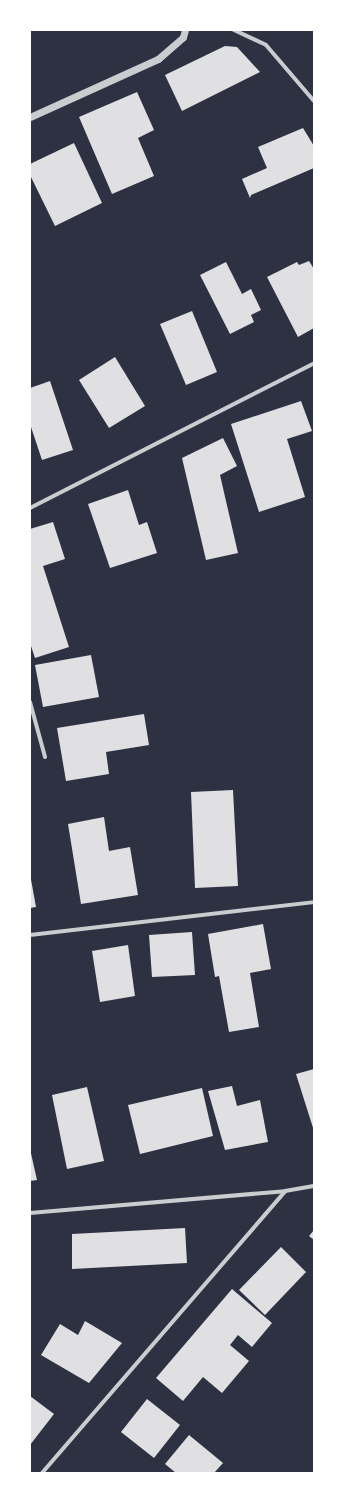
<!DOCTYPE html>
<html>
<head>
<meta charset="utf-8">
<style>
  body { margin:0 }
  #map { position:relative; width:344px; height:1503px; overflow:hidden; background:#2d3142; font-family:Manrope,sans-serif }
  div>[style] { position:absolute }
  .building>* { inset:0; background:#e0e0e3 }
  .minor>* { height:4px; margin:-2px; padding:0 2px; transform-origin:2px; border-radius:2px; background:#caccd0 }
  .tertiary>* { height:7px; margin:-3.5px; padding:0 3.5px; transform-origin:3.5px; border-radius:3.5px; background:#caccd0 }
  span { translate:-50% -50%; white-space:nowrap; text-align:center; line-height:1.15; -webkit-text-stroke:4px #fff; paint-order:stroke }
  .frame { position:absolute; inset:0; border:31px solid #fff; pointer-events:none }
</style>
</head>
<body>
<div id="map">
  <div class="building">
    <i style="clip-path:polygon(225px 46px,237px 47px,260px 72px,182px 111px,165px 75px)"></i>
    <i style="clip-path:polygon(137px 92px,154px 130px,138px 138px,154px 176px,112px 194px,79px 117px)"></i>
    <i style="clip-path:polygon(303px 128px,314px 146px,314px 168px,251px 195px,250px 198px,242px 179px,267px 168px,258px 147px)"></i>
    <i style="clip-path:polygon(74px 143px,102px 203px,55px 226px,30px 175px,30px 164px)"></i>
    <i style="clip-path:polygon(309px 261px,314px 269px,314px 328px,298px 337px,267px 277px,297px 262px,299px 265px)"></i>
    <i style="clip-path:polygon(226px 262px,242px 294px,251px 289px,261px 310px,251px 315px,254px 322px,230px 334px,200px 275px)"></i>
    <i style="clip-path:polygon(192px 311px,217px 372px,186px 385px,160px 324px)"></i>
    <i style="clip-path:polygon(115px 357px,145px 406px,109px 428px,79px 380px)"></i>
    <i style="clip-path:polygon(50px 381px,73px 450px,42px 460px,30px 424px,30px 388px)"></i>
    <i style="clip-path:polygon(301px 401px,312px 431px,287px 439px,305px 497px,259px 512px,231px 424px)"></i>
    <i style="clip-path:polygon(223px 438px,237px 466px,220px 475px,238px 553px,206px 560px,182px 458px)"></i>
    <i style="clip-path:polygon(128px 490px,139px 525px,147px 522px,157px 553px,110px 568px,88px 504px)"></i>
    <i style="clip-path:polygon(53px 522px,65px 559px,43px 566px,69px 647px,35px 658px,30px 643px,30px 529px)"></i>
    <i style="clip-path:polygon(91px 655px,99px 697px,43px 707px,35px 665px)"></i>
    <i style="clip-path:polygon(144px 714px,149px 745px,106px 752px,109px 774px,66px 781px,57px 728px)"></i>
    <i style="clip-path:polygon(233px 790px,238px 886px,195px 888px,191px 792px)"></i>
    <i style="clip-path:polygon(104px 817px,109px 851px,130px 847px,138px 895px,81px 904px,68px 824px)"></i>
    <i style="clip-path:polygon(30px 874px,36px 907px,30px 908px)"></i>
    <i style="clip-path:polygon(263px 924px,271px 969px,250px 973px,259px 1027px,229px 1032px,219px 976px,215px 977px,208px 934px)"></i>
    <i style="clip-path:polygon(192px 932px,195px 975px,152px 977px,149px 935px)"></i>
    <i style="clip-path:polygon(128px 945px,135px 996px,100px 1002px,92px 951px)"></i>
    <i style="clip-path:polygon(314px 1069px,314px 1131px,296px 1074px)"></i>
    <i style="clip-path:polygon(232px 1086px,237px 1106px,260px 1100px,268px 1142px,225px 1150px,208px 1091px)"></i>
    <i style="clip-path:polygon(87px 1087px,104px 1161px,67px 1169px,52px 1095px)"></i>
    <i style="clip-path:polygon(202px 1088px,213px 1136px,140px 1154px,128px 1105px)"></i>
    <i style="clip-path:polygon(30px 1149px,37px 1180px,30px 1181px)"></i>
    <i style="clip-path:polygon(185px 1228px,187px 1263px,72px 1269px,72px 1234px)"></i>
    <i style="clip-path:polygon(314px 1230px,314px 1240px,309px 1236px)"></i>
    <i style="clip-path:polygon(281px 1247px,306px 1272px,265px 1315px,239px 1290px)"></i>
    <i style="clip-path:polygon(232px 1289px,272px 1323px,252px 1347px,238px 1335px,230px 1345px,249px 1361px,222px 1393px,203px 1377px,183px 1401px,156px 1378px)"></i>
    <i style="clip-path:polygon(85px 1321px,122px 1343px,89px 1383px,41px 1355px,60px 1324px,78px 1335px)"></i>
    <i style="clip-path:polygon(30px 1396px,54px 1414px,30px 1445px)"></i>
    <i style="clip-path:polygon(147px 1399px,180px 1425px,154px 1458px,121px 1432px)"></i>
    <i style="clip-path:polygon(189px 1435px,223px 1463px,214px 1473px,176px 1473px,165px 1464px)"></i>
  </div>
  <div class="minor">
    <i style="left:234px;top:30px;width:35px;rotate:25deg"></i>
    <i style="left:266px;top:45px;width:74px;rotate:49.4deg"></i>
    <i style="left:30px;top:508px;width:319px;rotate:-27deg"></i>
    <i style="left:30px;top:702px;width:57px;rotate:74.7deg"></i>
    <i style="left:30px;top:935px;width:286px;rotate:-6.6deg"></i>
    <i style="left:30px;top:1213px;width:256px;rotate:-4.9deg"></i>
    <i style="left:285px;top:1191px;width:29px;rotate:-10deg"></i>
    <i style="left:42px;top:1473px;width:372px;rotate:-49.2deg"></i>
  </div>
  <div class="tertiary">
    <i style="left:30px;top:117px;width:141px;rotate:-24.4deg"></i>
    <i style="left:158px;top:59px;width:33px;rotate:-41deg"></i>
    <i style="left:183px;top:37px;width:7px;rotate:-74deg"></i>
  </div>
  <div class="frame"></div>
</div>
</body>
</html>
